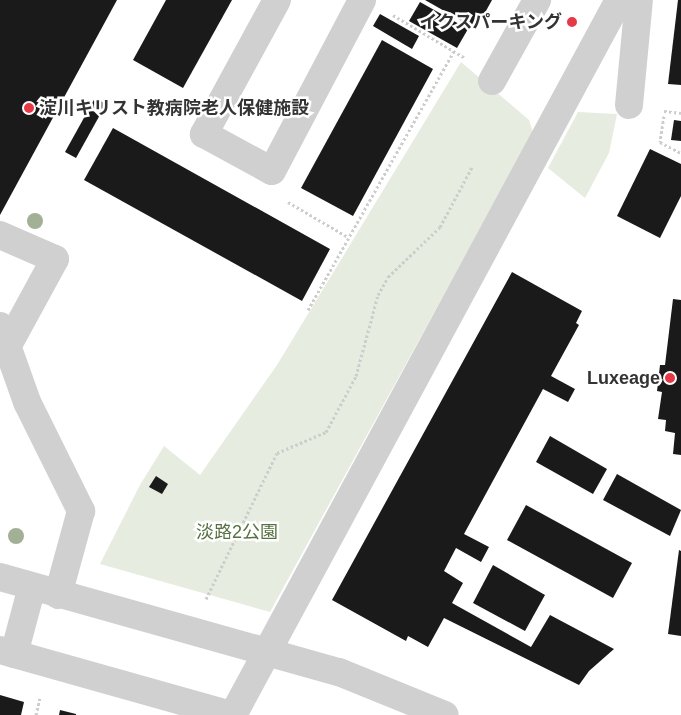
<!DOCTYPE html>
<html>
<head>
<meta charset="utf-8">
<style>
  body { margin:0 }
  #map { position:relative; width:681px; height:715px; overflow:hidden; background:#fff; font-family:Arial,"Noto Sans JP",sans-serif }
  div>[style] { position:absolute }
  .green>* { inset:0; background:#e6ecdf }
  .building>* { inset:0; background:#1a1a1a }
  .path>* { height:3px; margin-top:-1.5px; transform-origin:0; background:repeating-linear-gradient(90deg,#cdcdcd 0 2.5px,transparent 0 5px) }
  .minor>* { height:28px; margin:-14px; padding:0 14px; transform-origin:14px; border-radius:14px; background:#d0d0d0 }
  .trees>* { width:16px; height:16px; margin:-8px; border-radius:50%; background:#a2b095 }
  .dots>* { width:14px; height:14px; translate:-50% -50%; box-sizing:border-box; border:2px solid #fff; border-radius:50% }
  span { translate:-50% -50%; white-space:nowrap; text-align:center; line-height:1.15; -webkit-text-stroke:5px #fff; paint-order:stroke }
  .poi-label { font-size:18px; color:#333; font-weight:700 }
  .right { translate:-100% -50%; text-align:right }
  .left { translate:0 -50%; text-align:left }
  .park-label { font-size:18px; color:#56703f }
</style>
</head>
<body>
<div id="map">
  <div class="green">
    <i style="clip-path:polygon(461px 62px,529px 120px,533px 132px,270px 612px,100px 564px,140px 485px,164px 446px,200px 475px,277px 365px)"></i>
    <i style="clip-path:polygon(578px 112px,617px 114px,609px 153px,585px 198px,548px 168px)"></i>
  </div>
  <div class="building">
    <i style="clip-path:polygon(0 0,117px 0,0 215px)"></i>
    <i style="clip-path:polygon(166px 0,232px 0,183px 88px,133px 60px)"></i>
    <i style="clip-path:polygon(425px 0,492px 0,476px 29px)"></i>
    <i style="clip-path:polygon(678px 0,681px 0,681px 85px,668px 84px)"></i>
    <i style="clip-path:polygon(420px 2px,468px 29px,457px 48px,409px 21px)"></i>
    <i style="clip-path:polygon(380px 14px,419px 36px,412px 49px,373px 26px)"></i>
    <i style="clip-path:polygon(382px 40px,433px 69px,353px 216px,301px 188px)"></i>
    <i style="clip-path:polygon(95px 98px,106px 104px,76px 158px,65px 152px)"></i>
    <i style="clip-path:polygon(674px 120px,681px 121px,681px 141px,671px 140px)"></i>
    <i style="clip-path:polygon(113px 128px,330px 249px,302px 301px,84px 180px)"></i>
    <i style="clip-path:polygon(650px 149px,681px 164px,681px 196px,660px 238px,617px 216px)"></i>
    <i style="clip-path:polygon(512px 272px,582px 311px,576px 323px,579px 325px,551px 376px,575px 389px,568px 402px,543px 389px,464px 534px,489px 547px,481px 562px,456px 548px,444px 571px,463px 583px,452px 603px,531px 647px,550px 615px,614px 649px,589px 671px,579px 685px,444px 618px,428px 647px,408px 636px,406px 641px,332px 600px)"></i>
    <i style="clip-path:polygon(673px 299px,681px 300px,681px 455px,673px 454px,675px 433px,665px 431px,666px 420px,658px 419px,662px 392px,657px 391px,660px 365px,665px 365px)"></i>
    <i style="clip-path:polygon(550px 436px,607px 469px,593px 494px,536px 462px)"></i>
    <i style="clip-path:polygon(617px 474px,681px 510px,670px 536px,603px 500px)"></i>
    <i style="clip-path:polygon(156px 476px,168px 484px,162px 494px,149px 487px)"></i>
    <i style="clip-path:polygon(526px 505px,632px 563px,613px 598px,507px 540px)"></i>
    <i style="clip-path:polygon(679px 550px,681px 551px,681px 636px,668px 634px)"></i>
    <i style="clip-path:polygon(493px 565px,545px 595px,525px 631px,473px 603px)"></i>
    <i style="clip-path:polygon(0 695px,24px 702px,21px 715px,0 715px)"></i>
    <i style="clip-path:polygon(60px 710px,76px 714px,76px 715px,59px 715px)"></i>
  </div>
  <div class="path">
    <i style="left:393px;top:15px;width:84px;rotate:30.8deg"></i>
    <i style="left:664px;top:111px;width:17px;rotate:7deg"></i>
    <i style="left:664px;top:116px;width:26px;rotate:99deg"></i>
    <i style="left:660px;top:142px;width:24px;rotate:28deg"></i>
    <i style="left:288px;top:202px;width:69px;rotate:30.3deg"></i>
    <i style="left:308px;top:310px;width:297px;rotate:-60.6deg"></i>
    <i style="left:206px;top:599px;width:162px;rotate:-64.1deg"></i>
    <i style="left:277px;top:453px;width:53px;rotate:-23.2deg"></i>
    <i style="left:326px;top:432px;width:64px;rotate:-61.8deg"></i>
    <i style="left:356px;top:376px;width:84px;rotate:-74.8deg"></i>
    <i style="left:378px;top:295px;width:21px;rotate:-61deg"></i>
    <i style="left:388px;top:277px;width:72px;rotate:-43.9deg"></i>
    <i style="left:440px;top:227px;width:68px;rotate:-61.9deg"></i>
    <i style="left:36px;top:715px;width:17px;rotate:-77deg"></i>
  </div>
  <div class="minor">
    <i style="left:277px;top:0;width:153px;rotate:118.6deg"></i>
    <i style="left:204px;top:134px;width:77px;rotate:28.6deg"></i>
    <i style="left:272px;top:171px;width:193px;rotate:-62.2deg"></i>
    <i style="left:492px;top:81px;width:93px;rotate:-60.9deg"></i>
    <i style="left:629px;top:105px;width:105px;rotate:-84.6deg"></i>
    <i style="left:0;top:235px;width:60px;rotate:23.6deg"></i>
    <i style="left:55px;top:259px;width:100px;rotate:118.6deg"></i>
    <i style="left:0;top:326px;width:81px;rotate:70.4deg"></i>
    <i style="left:27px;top:402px;width:122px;rotate:63.6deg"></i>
    <i style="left:81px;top:511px;width:87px;rotate:105.3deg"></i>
    <i style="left:0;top:577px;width:352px;rotate:15.7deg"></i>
    <i style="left:339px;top:672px;width:114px;rotate:22.1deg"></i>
    <i style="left:0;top:650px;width:240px;rotate:15.7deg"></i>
    <i style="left:14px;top:654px;width:69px;rotate:-75deg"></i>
    <i style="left:233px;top:715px;width:813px;rotate:-61.64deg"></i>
  </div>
  <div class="trees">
    <i style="left:35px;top:221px"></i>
    <i style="left:16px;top:536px"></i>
  </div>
  <div class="dots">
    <i style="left:572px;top:22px;background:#e63946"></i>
    <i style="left:29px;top:108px;background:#e63946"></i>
    <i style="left:670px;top:378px;background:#e63946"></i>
  </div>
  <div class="poi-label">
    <span class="right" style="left:562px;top:22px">イクスパーキング</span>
    <span class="left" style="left:39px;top:108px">淀川キリスト教病院老人保健施設</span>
    <span class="right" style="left:660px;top:378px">Luxeage</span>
  </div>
  <div class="park-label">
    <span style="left:237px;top:532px">淡路2公園</span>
  </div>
</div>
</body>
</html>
